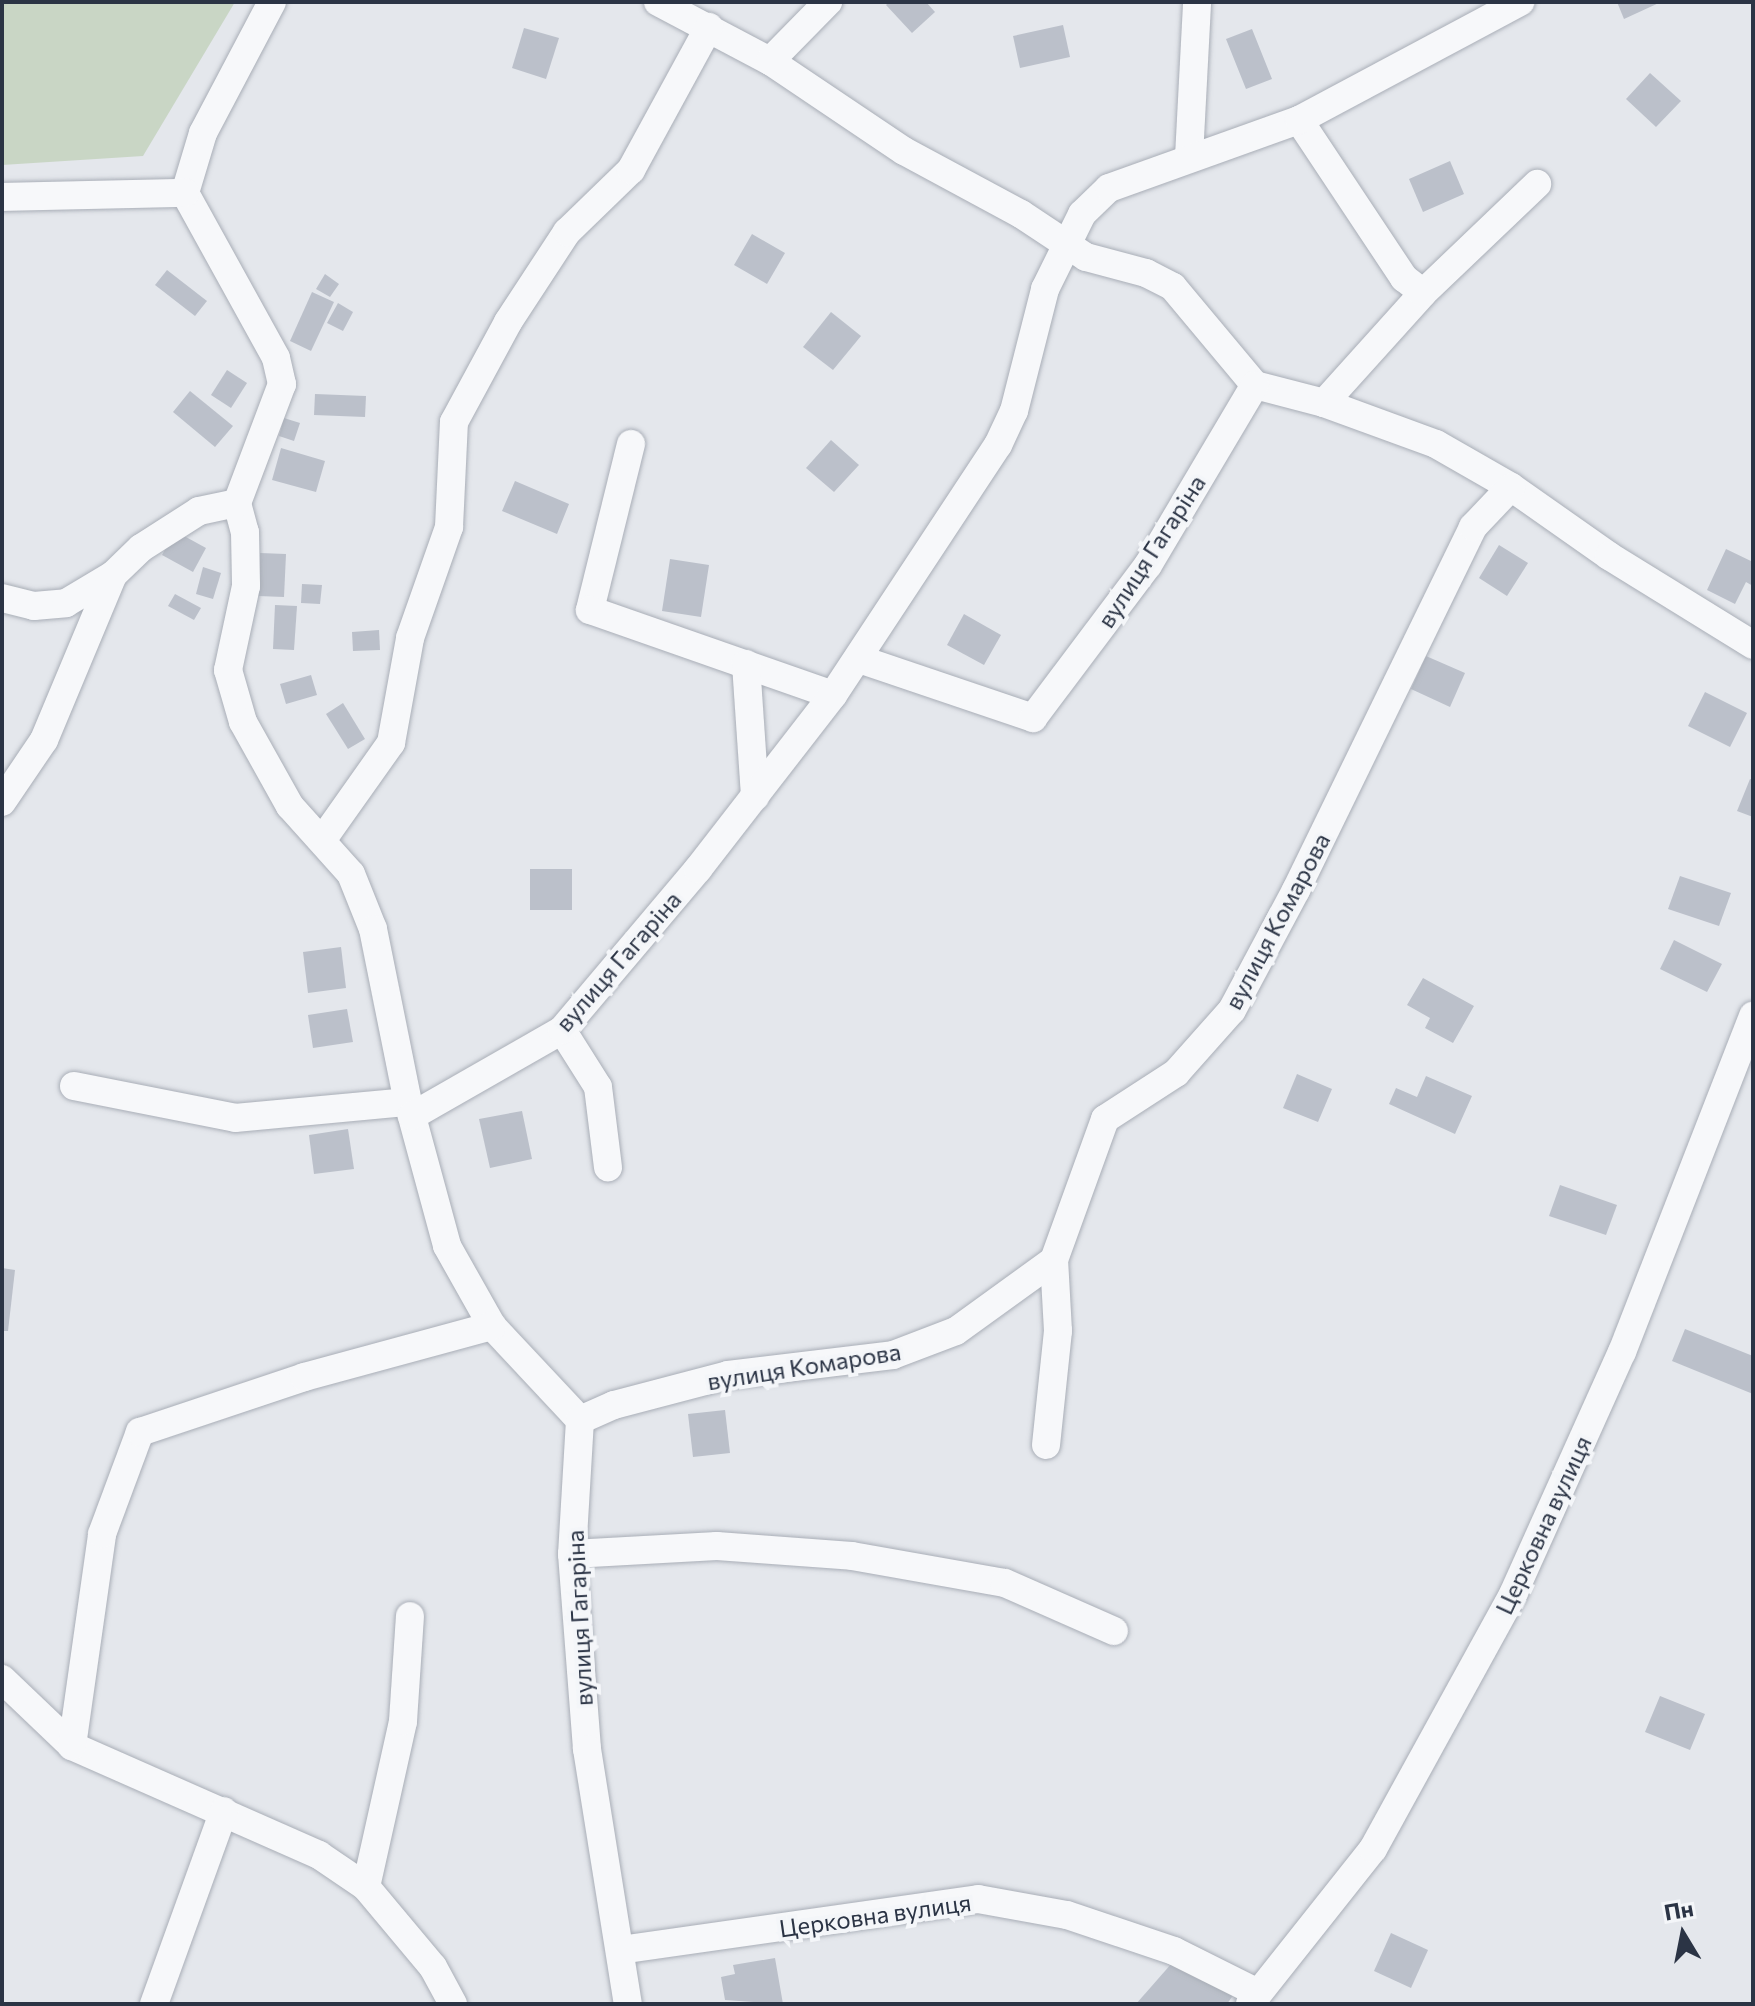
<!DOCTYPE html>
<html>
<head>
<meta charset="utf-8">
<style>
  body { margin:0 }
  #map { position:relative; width:1755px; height:2006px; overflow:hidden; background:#e4e7ec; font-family:Commissioner,sans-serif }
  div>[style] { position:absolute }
  .green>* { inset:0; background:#c9d6c5 }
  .building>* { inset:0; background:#bbc0ca }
  .roads { filter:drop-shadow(0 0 2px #a9aeb7) drop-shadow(0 0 2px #a9aeb7) }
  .street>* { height:28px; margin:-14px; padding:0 14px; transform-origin:14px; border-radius:14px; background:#f7f8fa }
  span { translate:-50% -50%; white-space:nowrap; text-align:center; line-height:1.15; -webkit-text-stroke:8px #f4f6f9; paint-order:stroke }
  .street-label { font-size:24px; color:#2b3445 }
  .frame { position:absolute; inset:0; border:4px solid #2b3445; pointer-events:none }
  .north { position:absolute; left:1643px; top:1894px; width:80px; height:80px; -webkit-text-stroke:6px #f4f6f9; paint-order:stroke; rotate:350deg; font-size:22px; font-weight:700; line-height:32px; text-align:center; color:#2b3445 }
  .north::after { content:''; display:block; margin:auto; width:28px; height:36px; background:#2b3445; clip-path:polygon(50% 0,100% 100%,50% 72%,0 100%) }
</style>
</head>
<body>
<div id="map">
  <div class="green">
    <i style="clip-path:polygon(2px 2px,235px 2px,143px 156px,2px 165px)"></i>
  </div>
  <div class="building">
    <i style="clip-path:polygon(889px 2px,926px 2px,935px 12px,912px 33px,886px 5px)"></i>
    <i style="clip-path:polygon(1617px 2px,1661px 2px,1624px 19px)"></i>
    <i style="clip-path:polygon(1063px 25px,1070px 57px,1020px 68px,1013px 36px)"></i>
    <i style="clip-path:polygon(524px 28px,559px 38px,546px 79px,512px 68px)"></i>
    <i style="clip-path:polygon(1252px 29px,1272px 79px,1246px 89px,1226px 39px)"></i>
    <i style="clip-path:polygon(1650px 73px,1681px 101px,1656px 127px,1626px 99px)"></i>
    <i style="clip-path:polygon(1450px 161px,1464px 194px,1423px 212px,1409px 179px)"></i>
    <i style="clip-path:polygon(752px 234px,785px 253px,767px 284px,734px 265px)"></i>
    <i style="clip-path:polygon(167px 270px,207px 301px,195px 316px,155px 285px)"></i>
    <i style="clip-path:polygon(325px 274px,339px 284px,330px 297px,316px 289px)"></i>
    <i style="clip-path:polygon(312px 292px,334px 302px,311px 351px,290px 341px)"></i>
    <i style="clip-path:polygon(338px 303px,353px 312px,343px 331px,327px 323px)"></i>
    <i style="clip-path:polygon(831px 312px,861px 336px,833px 370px,803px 347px)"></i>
    <i style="clip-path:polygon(227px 370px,247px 383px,231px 408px,211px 395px)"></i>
    <i style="clip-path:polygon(190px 391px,233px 426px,215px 447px,173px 412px)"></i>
    <i style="clip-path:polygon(315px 394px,366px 396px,365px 417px,314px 415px)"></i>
    <i style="clip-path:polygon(284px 418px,300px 423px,294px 441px,279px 436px)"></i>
    <i style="clip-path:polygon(831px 440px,859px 465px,834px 492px,806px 468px)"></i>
    <i style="clip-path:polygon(281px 448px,325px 461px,316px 492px,272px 480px)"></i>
    <i style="clip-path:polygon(515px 481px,569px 504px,557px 534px,502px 511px)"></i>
    <i style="clip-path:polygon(175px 531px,206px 548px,193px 572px,162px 555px)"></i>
    <i style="clip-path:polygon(1499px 545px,1528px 563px,1507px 596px,1479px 578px)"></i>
    <i style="clip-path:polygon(1726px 549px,1753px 562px,1753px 586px,1746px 582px,1735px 604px,1707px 590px)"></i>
    <i style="clip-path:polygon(260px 553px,286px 554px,284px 597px,258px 596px)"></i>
    <i style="clip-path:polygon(670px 559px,709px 565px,701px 617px,662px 611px)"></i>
    <i style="clip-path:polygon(203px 567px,221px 573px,213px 599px,196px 594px)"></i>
    <i style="clip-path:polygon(302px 584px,322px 585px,320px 604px,301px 603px)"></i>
    <i style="clip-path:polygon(175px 594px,201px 608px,194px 620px,168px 606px)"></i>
    <i style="clip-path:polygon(275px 605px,297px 606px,294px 650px,273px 649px)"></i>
    <i style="clip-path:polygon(964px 614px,1001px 635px,984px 665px,947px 645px)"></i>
    <i style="clip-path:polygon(379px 630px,380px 650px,353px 651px,352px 632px)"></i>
    <i style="clip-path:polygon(1426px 656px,1465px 673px,1450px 707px,1411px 689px)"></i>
    <i style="clip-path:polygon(311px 675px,317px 695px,286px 704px,280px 684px)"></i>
    <i style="clip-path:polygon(1705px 692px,1747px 713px,1730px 747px,1688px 726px)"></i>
    <i style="clip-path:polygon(343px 703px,365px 739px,348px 749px,326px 714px)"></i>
    <i style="clip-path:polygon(1750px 779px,1753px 780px,1753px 817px,1737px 811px)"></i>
    <i style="clip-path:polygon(530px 869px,572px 869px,572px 910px,530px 910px)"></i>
    <i style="clip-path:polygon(1680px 876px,1731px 893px,1719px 926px,1668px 909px)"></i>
    <i style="clip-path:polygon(1674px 940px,1722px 964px,1707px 992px,1660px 969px)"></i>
    <i style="clip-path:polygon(341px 947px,346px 988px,308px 993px,303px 952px)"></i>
    <i style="clip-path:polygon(1423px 978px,1474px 1006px,1453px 1043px,1425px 1028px,1430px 1018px,1407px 1005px)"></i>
    <i style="clip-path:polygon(347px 1009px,353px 1042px,313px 1048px,308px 1015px)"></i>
    <i style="clip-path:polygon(1297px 1074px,1332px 1089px,1318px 1122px,1283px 1108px)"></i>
    <i style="clip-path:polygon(1426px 1076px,1472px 1096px,1455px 1134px,1389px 1104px,1396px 1088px,1417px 1097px)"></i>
    <i style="clip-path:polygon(522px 1111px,532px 1159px,490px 1168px,479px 1119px)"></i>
    <i style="clip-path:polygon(348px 1129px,354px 1169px,314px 1174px,309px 1135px)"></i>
    <i style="clip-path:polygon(1560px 1185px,1617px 1205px,1606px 1235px,1549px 1216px)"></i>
    <i style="clip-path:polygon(2px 1268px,15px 1270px,8px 1331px,2px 1331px)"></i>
    <i style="clip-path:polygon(1685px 1329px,1753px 1356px,1753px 1394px,1672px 1361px)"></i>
    <i style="clip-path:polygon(725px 1410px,730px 1453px,693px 1457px,688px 1414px)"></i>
    <i style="clip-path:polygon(1660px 1696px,1705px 1714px,1690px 1750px,1645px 1732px)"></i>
    <i style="clip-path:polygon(1391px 1933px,1428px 1950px,1411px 1988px,1374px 1971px)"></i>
    <i style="clip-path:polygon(775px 1958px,783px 2004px,725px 2000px,721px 1977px,735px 1974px,733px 1965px)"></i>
    <i style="clip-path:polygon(1172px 1963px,1234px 1994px,1227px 2004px,1136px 2004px)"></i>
  </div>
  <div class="roads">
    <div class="street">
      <i style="left:272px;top:2px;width:148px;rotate:117.8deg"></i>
      <i style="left:203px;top:133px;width:63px;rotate:106.7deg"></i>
      <i style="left:185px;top:193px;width:188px;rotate:61.1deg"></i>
      <i style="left:276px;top:358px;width:27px;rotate:77deg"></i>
      <i style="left:282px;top:384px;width:127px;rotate:110.7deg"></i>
      <i style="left:237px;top:503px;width:30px;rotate:75deg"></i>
      <i style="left:245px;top:532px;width:54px;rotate:88.9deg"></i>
      <i style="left:246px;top:586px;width:86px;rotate:102.1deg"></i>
      <i style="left:228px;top:670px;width:54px;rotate:73.9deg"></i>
      <i style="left:243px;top:722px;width:96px;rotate:60.8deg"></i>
      <i style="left:290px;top:806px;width:91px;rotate:48.1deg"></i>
      <i style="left:351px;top:874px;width:59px;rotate:68.2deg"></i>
      <i style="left:373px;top:929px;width:177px;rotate:78.6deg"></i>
      <i style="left:408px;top:1102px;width:149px;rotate:74.8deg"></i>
      <i style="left:447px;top:1246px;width:92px;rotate:60.6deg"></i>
      <i style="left:492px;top:1326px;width:129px;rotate:46.9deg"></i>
      <i style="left:580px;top:1420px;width:134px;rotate:93.4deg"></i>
      <i style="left:572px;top:1554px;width:196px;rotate:85.6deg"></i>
      <i style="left:587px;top:1749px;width:258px;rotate:80.9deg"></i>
      <i style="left:658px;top:2px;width:127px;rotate:27.8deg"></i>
      <i style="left:770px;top:61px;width:161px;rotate:33.9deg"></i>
      <i style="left:904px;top:151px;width:133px;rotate:28.3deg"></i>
      <i style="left:1021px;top:214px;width:78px;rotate:33.5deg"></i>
      <i style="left:1086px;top:257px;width:62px;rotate:14.9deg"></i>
      <i style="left:1146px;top:273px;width:30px;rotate:27deg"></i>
      <i style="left:1173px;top:287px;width:128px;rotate:50.1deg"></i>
      <i style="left:1255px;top:385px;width:71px;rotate:14.6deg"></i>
      <i style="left:1324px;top:403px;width:148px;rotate:-48deg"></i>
      <i style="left:1423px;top:293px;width:158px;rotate:-43.7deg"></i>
      <i style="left:770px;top:61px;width:83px;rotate:-45.5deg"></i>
      <i style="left:1299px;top:120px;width:190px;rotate:56.4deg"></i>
      <i style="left:1404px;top:278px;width:24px;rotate:38deg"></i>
      <i style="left:1189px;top:157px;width:155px;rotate:-87deg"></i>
      <i style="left:2px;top:197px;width:183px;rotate:-1.3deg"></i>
      <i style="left:1324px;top:403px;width:119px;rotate:20.1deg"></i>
      <i style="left:1436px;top:444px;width:86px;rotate:29.8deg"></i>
      <i style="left:1511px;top:487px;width:120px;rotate:35.1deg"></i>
      <i style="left:1609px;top:556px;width:169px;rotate:31.7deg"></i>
      <i style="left:631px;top:444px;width:171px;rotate:103.9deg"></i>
      <i style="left:590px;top:610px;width:257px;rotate:19.3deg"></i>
      <i style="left:2px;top:598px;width:33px;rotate:14deg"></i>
      <i style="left:34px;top:606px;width:32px;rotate:-5deg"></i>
      <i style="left:66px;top:603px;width:55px;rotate:-30.8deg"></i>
      <i style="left:859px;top:659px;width:184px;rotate:18.7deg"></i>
      <i style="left:1033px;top:718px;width:191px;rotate:-53.1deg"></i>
      <i style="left:1148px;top:565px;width:209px;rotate:-59.3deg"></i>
      <i style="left:746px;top:664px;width:133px;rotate:86.1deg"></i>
      <i style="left:2px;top:802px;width:75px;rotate:-55.9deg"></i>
      <i style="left:44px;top:740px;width:179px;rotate:-67.3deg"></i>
      <i style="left:113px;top:575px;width:39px;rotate:-44deg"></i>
      <i style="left:141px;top:548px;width:69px;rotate:-32.5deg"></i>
      <i style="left:199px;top:511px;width:39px;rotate:-12deg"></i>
      <i style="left:323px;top:839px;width:118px;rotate:-54.7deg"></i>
      <i style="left:391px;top:743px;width:107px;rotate:-79.7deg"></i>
      <i style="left:410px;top:638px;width:118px;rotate:-70.6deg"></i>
      <i style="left:449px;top:527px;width:105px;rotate:-87.3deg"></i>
      <i style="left:454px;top:422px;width:114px;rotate:-61.6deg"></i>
      <i style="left:508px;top:322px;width:108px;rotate:-56.8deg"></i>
      <i style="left:567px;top:232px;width:89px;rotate:-44.1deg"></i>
      <i style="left:631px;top:170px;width:163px;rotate:-61.4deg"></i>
      <i style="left:562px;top:1030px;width:67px;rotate:57.7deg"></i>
      <i style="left:598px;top:1087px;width:81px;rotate:82.9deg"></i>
      <i style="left:74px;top:1086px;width:164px;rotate:11.2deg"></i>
      <i style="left:235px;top:1118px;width:174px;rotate:-5.3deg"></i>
      <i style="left:412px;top:1116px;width:173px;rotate:-29.8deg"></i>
      <i style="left:562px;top:1030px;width:211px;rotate:-49.8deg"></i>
      <i style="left:698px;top:869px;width:220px;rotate:-52.2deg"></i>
      <i style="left:833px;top:695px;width:300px;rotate:-56.6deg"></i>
      <i style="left:998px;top:445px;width:38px;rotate:-65deg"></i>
      <i style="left:1014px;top:411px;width:126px;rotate:-75.7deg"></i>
      <i style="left:1045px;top:289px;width:84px;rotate:-63.7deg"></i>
      <i style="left:1082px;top:214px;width:37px;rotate:-44deg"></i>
      <i style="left:1109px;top:188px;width:202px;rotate:-19.7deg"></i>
      <i style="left:1299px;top:120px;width:251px;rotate:-28.1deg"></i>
      <i style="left:580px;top:1420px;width:37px;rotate:-24deg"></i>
      <i style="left:614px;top:1405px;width:118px;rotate:-14.7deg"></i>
      <i style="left:728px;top:1375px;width:166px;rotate:-6.9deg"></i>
      <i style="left:893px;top:1355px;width:67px;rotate:-20.9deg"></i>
      <i style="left:956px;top:1331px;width:121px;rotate:-35.9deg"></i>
      <i style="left:1054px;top:1260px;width:150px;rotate:-70.1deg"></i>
      <i style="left:1105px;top:1119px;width:85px;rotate:-32.9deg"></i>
      <i style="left:1176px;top:1073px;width:84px;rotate:-48.4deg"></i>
      <i style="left:1232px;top:1010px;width:136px;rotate:-61.9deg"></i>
      <i style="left:1296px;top:890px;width:404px;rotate:-64deg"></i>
      <i style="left:1473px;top:527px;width:55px;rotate:-46.5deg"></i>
      <i style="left:1046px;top:1445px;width:115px;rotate:-84deg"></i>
      <i style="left:1058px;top:1331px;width:71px;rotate:-93.2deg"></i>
      <i style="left:572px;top:1554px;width:145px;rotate:-3.2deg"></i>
      <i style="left:717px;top:1546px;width:135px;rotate:4.2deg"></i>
      <i style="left:852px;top:1556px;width:155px;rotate:10deg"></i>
      <i style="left:1005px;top:1583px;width:119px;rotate:23.8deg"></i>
      <i style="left:2px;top:1679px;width:97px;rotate:43.7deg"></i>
      <i style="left:72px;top:1746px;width:270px;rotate:23.8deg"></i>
      <i style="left:319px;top:1855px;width:57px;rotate:34.2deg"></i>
      <i style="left:366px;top:1887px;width:104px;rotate:50.1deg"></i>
      <i style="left:433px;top:1967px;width:42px;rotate:61.6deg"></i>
      <i style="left:72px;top:1746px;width:214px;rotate:-81.9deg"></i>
      <i style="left:102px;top:1534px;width:109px;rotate:-69.6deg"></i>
      <i style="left:140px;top:1432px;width:173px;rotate:-18.5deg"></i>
      <i style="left:304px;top:1377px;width:195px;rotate:-15.2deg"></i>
      <i style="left:366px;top:1887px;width:170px;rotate:-77.4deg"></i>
      <i style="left:403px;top:1721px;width:105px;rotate:-86.2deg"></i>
      <i style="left:620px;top:1950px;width:362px;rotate:-8.1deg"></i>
      <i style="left:978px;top:1899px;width:90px;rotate:10.2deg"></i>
      <i style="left:1067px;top:1915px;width:113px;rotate:18.6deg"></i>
      <i style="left:1174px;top:1951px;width:94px;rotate:26.6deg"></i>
      <i style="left:154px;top:2004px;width:205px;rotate:-70.1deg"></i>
      <i style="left:1250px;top:2004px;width:198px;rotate:-51.6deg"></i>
      <i style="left:1373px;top:1849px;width:293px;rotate:-61.2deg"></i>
      <i style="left:1514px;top:1592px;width:263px;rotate:-65.8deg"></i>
      <i style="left:1622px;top:1352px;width:361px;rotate:-68.7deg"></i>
    </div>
  </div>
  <div class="street-label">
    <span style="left:1151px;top:551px;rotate:-57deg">вулиця Гагаріна</span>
    <span style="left:1277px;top:921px;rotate:-62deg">вулиця Комарова</span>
    <span style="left:618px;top:961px;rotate:-49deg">вулиця Гагаріна</span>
    <span style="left:804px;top:1366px;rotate:-9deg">вулиця Комарова</span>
    <span style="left:1543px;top:1525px;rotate:-65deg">Церковна вулиця</span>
    <span style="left:579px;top:1618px;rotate:-93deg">вулиця Гагаріна</span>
    <span style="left:875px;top:1915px;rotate:-8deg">Церковна вулиця</span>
  </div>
  <div class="frame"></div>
  <div class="north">Пн</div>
</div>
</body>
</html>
